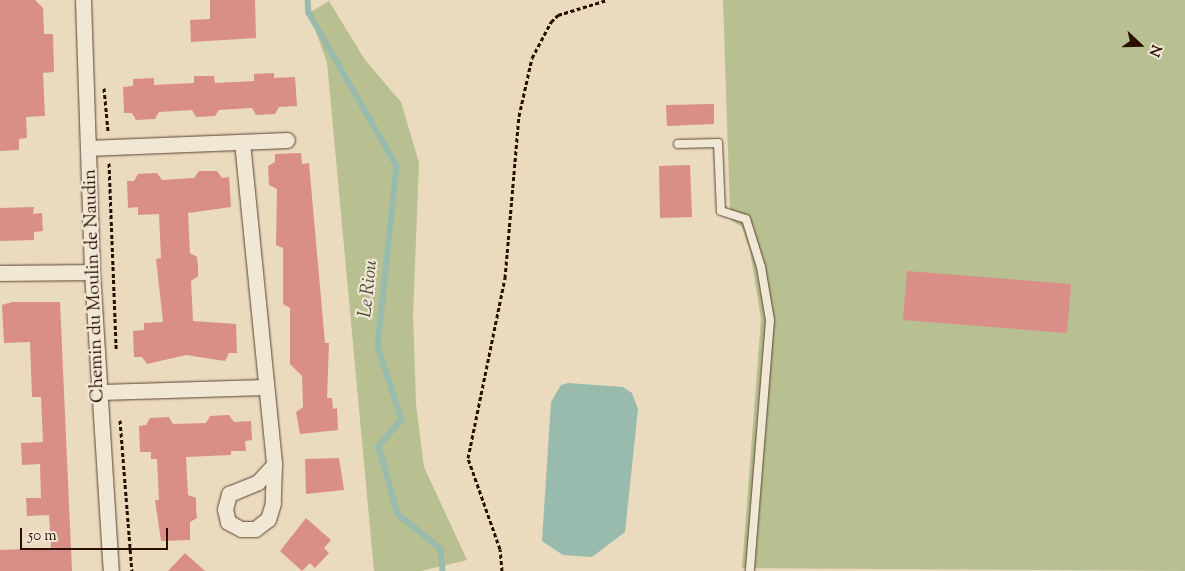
<!DOCTYPE html>
<html>
<head>
<meta charset="utf-8">
<style>
  body { margin:0 }
  #map { position:relative; width:1185px; height:571px; overflow:hidden; background:#eadabe; font-family:"Sorts Mill Goudy",serif }
  div>[style] { position:absolute }
  .green>* { inset:0; background:#b8bf90 }
  .water>* { inset:0; background:#98bbad }
  .stream>* { height:5.5px; margin:-2.75px; padding:0 2.75px; transform-origin:2.75px; border-radius:2.75px; background:#98bbad }
  .building>* { inset:0; background:#da8e88 }
  .path>* { height:3px; margin-top:-1.5px; transform-origin:0; background:repeating-linear-gradient(90deg,#2a0f00 0 4px,transparent 0 6.5px) }
  .roads { filter:drop-shadow(0 0 1px #5a4230) drop-shadow(0 0 1px #5a4230) }
  .service>* { height:8px; margin:-4px; padding:0 4px; transform-origin:4px; border-radius:4px; background:#f1e7d5 }
  .minor>* { height:15px; margin:-7.5px; padding:0 7.5px; transform-origin:7.5px; border-radius:7.5px; background:#f1e7d5 }
  span { translate:-50% -50%; white-space:nowrap; text-align:center; line-height:1.15; -webkit-text-stroke:4.5px #f1e7d5; paint-order:stroke }
  .street-label { font-size:18px; color:#2a0f00 }
  .water-label { font-size:19px; color:#504b3d; font-style:italic }
  .north { position:absolute; left:1115px; top:20px; width:50px; height:50px; -webkit-text-stroke:4px #f1e7d5; paint-order:stroke; rotate:111deg; font-size:14px; font-weight:700; line-height:20px; text-align:center; color:#2a0f00 }
  .north::after { content:''; display:block; margin:auto; width:18px; height:22px; background:#2a0f00; clip-path:polygon(50% 0,100% 100%,50% 72%,0 100%) }
  .scale { position:absolute; left:20px; top:528px; width:148px; height:22px; box-sizing:border-box; border:2px solid #2a0f00; border-top:0; padding-left:6px; font-size:15px; line-height:18px; white-space:nowrap; color:#2a0f00; -webkit-text-stroke:4px #f1e7d5; paint-order:stroke }
</style>
</head>
<body>
<div id="map">
  <div class="green">
    <i style="clip-path:polygon(723px 0,1185px 0,1185px 571px,742px 568px,761px 319px,750px 251px,742px 227px,731px 220px,730px 211px)"></i>
    <i style="clip-path:polygon(329px 1px,365px 60px,401px 102px,419px 163px,413px 315px,416px 404px,424px 467px,467px 560px,421px 571px,374px 571px,327px 62px,309px 13px)"></i>
  </div>
  <div class="water">
    <i style="clip-path:polygon(568px 383px,623px 387px,632px 393px,638px 409px,625px 532px,592px 557px,563px 555px,542px 541px,551px 402px,561px 385px)"></i>
  </div>
  <div class="stream">
    <i style="left:308px;top:0;width:13px;rotate:86deg"></i>
    <i style="left:309px;top:13px;width:177px;rotate:60.1deg"></i>
    <i style="left:397px;top:166px;width:181px;rotate:96deg"></i>
    <i style="left:378px;top:346px;width:78px;rotate:72deg"></i>
    <i style="left:402px;top:420px;width:35px;rotate:131deg"></i>
    <i style="left:379px;top:446px;width:71px;rotate:74.4deg"></i>
    <i style="left:398px;top:514px;width:55px;rotate:39.1deg"></i>
    <i style="left:441px;top:549px;width:22px;rotate:85deg"></i>
  </div>
  <div class="building">
    <i style="clip-path:polygon(0 0,35px 0,43px 8px,44px 34px,53px 34px,54px 72px,43px 73px,45px 116px,26px 117px,27px 138px,19px 139px,19px 150px,0 151px)"></i>
    <i style="clip-path:polygon(210px 0,255px 0,256px 38px,191px 42px,190px 20px,210px 19px)"></i>
    <i style="clip-path:polygon(274px 73px,274px 78px,295px 77px,297px 106px,279px 107px,275px 114px,256px 115px,252px 108px,219px 110px,215px 116px,196px 117px,192px 110px,159px 112px,155px 119px,136px 120px,132px 113px,124px 113px,123px 87px,133px 86px,133px 79px,154px 78px,154px 85px,194px 83px,194px 76px,214px 76px,215px 83px,254px 81px,254px 74px)"></i>
    <i style="clip-path:polygon(714px 104px,714px 124px,667px 126px,666px 105px)"></i>
    <i style="clip-path:polygon(301px 153px,302px 164px,309px 163px,325px 343px,329px 343px,327px 398px,332px 398px,333px 409px,337px 408px,338px 430px,300px 434px,296px 412px,303px 407px,302px 376px,290px 364px,290px 308px,283px 304px,283px 248px,276px 245px,277px 189px,269px 185px,268px 166px,275px 162px,275px 154px)"></i>
    <i style="clip-path:polygon(690px 165px,692px 217px,660px 218px,659px 166px)"></i>
    <i style="clip-path:polygon(199px 171px,217px 171px,222px 178px,229px 177px,231px 207px,188px 213px,190px 253px,197px 257px,198px 266px,198px 276px,191px 281px,193px 321px,236px 324px,237px 353px,229px 353px,225px 361px,186px 355px,147px 364px,142px 357px,134px 357px,133px 331px,144px 330px,144px 323px,163px 322px,156px 259px,161px 258px,159px 214px,138px 215px,138px 207px,128px 208px,127px 181px,134px 181px,138px 174px,157px 173px,162px 180px,194px 178px)"></i>
    <i style="clip-path:polygon(34px 207px,33px 214px,42px 213px,43px 231px,34px 232px,34px 240px,0 241px,0 208px)"></i>
    <i style="clip-path:polygon(907px 271px,1071px 284px,1067px 333px,903px 320px)"></i>
    <i style="clip-path:polygon(12px 302px,60px 302px,72px 571px,0 571px,0 550px,51px 548px,49px 515px,27px 516px,26px 498px,41px 498px,40px 464px,22px 465px,21px 443px,43px 442px,41px 397px,32px 397px,30px 342px,4px 343px,2px 305px)"></i>
    <i style="clip-path:polygon(229px 415px,234px 422px,251px 421px,252px 440px,245px 441px,246px 451px,231px 451px,231px 455px,186px 457px,188px 495px,196px 498px,196px 508px,197px 518px,190px 522px,190px 540px,161px 541px,155px 500px,159px 500px,157px 459px,151px 459px,151px 452px,140px 452px,139px 426px,146px 425px,150px 418px,169px 417px,173px 424px,206px 423px,210px 416px)"></i>
    <i style="clip-path:polygon(339px 458px,344px 490px,306px 494px,305px 459px)"></i>
    <i style="clip-path:polygon(306px 518px,331px 540px,324px 548px,329px 553px,315px 568px,310px 563px,302px 571px,280px 551px)"></i>
    <i style="clip-path:polygon(185px 553px,205px 571px,168px 571px)"></i>
  </div>
  <div class="path">
    <i style="left:104px;top:88px;width:43px;rotate:84.7deg"></i>
    <i style="left:109px;top:163px;width:186px;rotate:87.8deg"></i>
    <i style="left:120px;top:420px;width:151px;rotate:85.5deg"></i>
    <i style="left:502px;top:571px;width:22px;rotate:-95deg"></i>
    <i style="left:500px;top:549px;width:96px;rotate:-109.4deg"></i>
    <i style="left:468px;top:458px;width:184px;rotate:-78.4deg"></i>
    <i style="left:505px;top:278px;width:163px;rotate:-85.1deg"></i>
    <i style="left:519px;top:116px;width:59px;rotate:-77.4deg"></i>
    <i style="left:532px;top:58px;width:41px;rotate:-62.2deg"></i>
    <i style="left:551px;top:22px;width:10px;rotate:-45deg"></i>
    <i style="left:558px;top:15px;width:51px;rotate:-17deg"></i>
  </div>
  <div class="roads">
    <div class="service">
      <i style="left:678px;top:144px;width:40px;rotate:-1.4deg"></i>
      <i style="left:718px;top:143px;width:68px;rotate:87.5deg"></i>
      <i style="left:721px;top:211px;width:26px;rotate:18deg"></i>
      <i style="left:746px;top:219px;width:50px;rotate:72.6deg"></i>
      <i style="left:761px;top:267px;width:54px;rotate:80.4deg"></i>
      <i style="left:770px;top:320px;width:252px;rotate:94.6deg"></i>
    </div>
    <div class="minor">
      <i style="left:83px;top:0;width:272px;rotate:88.1deg"></i>
      <i style="left:92px;top:272px;width:300px;rotate:86.4deg"></i>
      <i style="left:242px;top:142px;width:325px;rotate:84.3deg"></i>
      <i style="left:274px;top:465px;width:38px;rotate:92deg"></i>
      <i style="left:273px;top:503px;width:17px;rotate:107deg"></i>
      <i style="left:268px;top:519px;width:16px;rotate:142deg"></i>
      <i style="left:255px;top:529px;width:14px;rotate:180deg"></i>
      <i style="left:241px;top:529px;width:15px;rotate:-152deg"></i>
      <i style="left:228px;top:522px;width:13px;rotate:-103deg"></i>
      <i style="left:225px;top:509px;width:16px;rotate:-75deg"></i>
      <i style="left:229px;top:494px;width:31px;rotate:-22deg"></i>
      <i style="left:258px;top:482px;width:23px;rotate:-47deg"></i>
      <i style="left:88px;top:148px;width:199px;rotate:-2.3deg"></i>
      <i style="left:0;top:273px;width:92px;rotate:-0.6deg"></i>
      <i style="left:100px;top:392px;width:166px;rotate:-1.7deg"></i>
    </div>
  </div>
  <div class="street-label">
    <span style="left:95px;top:286px;rotate:-92deg">Chemin du Moulin de Naudin</span>
  </div>
  <div class="water-label">
    <span style="left:369px;top:289px;rotate:-84deg">Le Riou</span>
  </div>
  <div class="north">N</div>
  <div class="scale">50 m</div>
</div>
</body>
</html>
